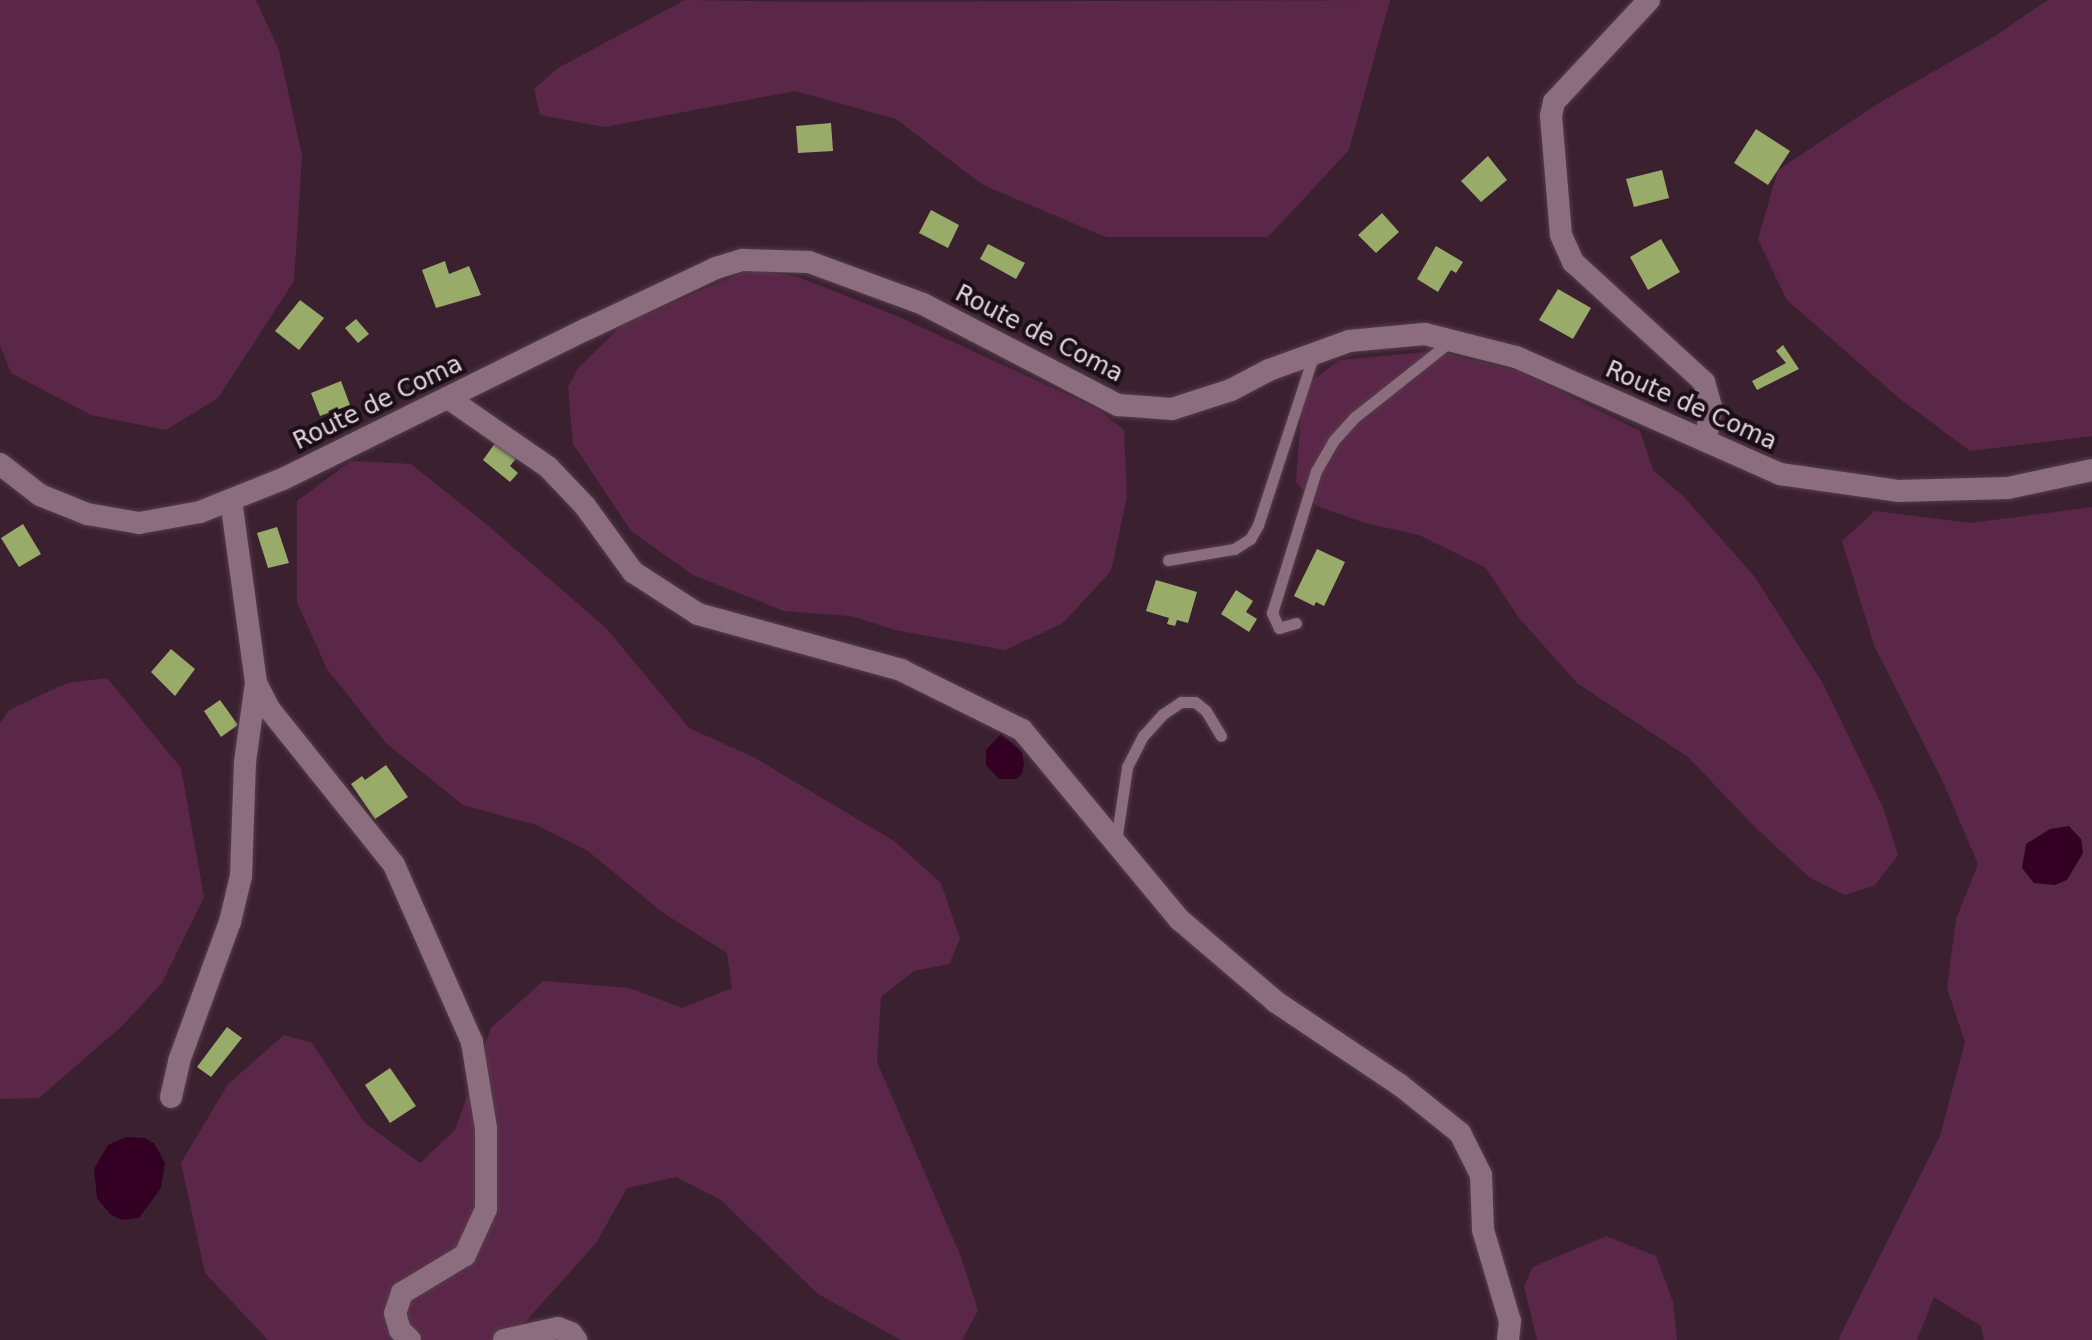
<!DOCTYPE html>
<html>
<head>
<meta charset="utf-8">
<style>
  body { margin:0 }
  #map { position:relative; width:2092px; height:1340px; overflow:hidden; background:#3b2130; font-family:"DejaVu Sans",sans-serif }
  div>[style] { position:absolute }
  .green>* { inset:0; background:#5b2748 }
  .water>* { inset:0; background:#330024 }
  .building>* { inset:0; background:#99ab69 }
  .roads { filter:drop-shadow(0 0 2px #543d4b) drop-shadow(0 0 2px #543d4b) }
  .service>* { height:11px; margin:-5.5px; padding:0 5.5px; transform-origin:5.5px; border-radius:5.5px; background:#8c6d7e }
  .minor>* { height:22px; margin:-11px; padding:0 11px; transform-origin:11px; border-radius:11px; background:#8c6d7e }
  span { translate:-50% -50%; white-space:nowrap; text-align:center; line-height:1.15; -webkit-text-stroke:8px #1a0f16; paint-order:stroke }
  .street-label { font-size:24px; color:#e4d2dc }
</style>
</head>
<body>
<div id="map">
  <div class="green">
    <i style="clip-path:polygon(0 0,256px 0,279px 50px,302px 156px,294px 281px,218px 398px,166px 430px,91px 415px,11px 373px,0 345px)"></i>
    <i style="clip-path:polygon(685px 0,813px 2px,1390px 0,1349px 150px,1268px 237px,1106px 237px,983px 185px,896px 119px,795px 91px,605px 127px,540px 115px,534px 89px,558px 68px)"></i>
    <i style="clip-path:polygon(2048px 0,2092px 0,2092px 436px,1970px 451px,1900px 399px,1786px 299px,1758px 239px,1778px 170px,1879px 103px,1992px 38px)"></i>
    <i style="clip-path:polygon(750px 269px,798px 277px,897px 316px,1098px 409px,1124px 430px,1127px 497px,1111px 571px,1063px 623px,1005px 650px,895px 630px,851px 616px,784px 611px,693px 575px,631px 531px,573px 444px,568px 387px,578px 368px,622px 325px)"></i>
    <i style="clip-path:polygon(1437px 351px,1521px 372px,1640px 431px,1653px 470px,1684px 497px,1754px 576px,1822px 682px,1883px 807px,1898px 855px,1875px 885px,1845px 895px,1809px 877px,1755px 827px,1688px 757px,1577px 683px,1519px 618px,1486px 568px,1419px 535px,1365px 523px,1317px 506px,1296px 482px,1303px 388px,1339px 360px)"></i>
    <i style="clip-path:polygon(351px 461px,411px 464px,485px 523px,607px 629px,689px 728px,755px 758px,894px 841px,941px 883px,960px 939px,949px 964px,914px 971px,881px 997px,877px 1062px,961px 1257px,978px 1310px,962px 1340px,901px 1340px,818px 1294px,721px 1200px,676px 1177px,627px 1188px,596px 1243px,509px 1340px,268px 1340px,205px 1273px,181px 1163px,228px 1084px,284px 1035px,312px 1043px,365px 1123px,420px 1163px,455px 1130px,491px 1028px,543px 981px,629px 988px,682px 1008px,732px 988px,727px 953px,662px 912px,588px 851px,536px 825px,463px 805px,386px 743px,327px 669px,297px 602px,297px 501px)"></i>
    <i style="clip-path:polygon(2092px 507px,2092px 1340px,1984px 1340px,1981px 1326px,1934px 1297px,1917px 1340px,1838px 1340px,1940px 1136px,1965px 1042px,1947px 988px,1956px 919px,1978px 864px,1943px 782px,1874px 645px,1842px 541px,1875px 511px,1971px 523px)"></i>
    <i style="clip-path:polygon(107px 678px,181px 768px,204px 897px,162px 983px,122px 1026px,39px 1098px,0 1099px,0 723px,9px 710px,67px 683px)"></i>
    <i style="clip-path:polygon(1606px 1236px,1656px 1256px,1673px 1302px,1677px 1340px,1537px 1340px,1524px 1286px,1533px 1267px)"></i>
  </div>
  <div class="water">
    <i style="clip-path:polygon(1001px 734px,1022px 752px,1024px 764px,1022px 774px,1016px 779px,999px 779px,986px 765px,986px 750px)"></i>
    <i style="clip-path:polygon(2069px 826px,2081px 839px,2083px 853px,2067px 880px,2055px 885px,2034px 883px,2022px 868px,2026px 844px,2050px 829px)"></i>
    <i style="clip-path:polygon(126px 1137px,145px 1138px,154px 1143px,165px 1163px,161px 1188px,139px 1218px,122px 1220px,110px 1214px,97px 1198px,94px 1169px,108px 1145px)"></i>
  </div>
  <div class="building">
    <i style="clip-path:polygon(831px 123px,833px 151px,798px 153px,796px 126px)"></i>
    <i style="clip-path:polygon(1756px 129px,1790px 151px,1768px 185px,1734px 163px)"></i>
    <i style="clip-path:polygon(1488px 156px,1507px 180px,1481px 202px,1461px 181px)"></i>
    <i style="clip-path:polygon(1662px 170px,1669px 198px,1634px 207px,1626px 179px)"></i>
    <i style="clip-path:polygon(931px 210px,959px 225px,948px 248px,919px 233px)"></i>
    <i style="clip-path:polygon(1382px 213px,1399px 232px,1376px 253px,1358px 235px)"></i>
    <i style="clip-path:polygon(1661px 239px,1680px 272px,1648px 290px,1630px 257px)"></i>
    <i style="clip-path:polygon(988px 244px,1025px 263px,1016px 279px,980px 259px)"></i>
    <i style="clip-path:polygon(1436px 246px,1463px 262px,1456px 273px,1451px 270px,1438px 292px,1417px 279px)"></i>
    <i style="clip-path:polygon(445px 261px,449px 274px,469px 266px,481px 295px,436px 308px,422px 270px)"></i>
    <i style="clip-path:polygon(1558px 289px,1591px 308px,1573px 339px,1539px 320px)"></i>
    <i style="clip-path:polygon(300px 300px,324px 318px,299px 350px,275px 331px)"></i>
    <i style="clip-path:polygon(356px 319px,369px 334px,358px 343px,345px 328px)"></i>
    <i style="clip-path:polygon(1783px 345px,1799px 369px,1757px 390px,1752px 381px,1786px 363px,1776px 351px)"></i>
    <i style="clip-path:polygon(341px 381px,350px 405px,320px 416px,311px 393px)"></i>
    <i style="clip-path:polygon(498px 439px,519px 455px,510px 466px,518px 473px,510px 482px,483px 460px)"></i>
    <i style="clip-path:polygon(23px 524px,41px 554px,19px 567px,1px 538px)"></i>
    <i style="clip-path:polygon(277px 527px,289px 563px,268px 568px,257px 533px)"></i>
    <i style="clip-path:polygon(1317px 549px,1345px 562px,1324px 606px,1316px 602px,1314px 606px,1294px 596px)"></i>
    <i style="clip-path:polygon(1156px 580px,1197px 592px,1188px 623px,1177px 620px,1175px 626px,1167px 624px,1169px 618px,1146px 611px)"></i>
    <i style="clip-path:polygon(1236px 590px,1253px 601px,1246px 612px,1257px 619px,1249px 632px,1221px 614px)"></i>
    <i style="clip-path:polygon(171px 649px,195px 669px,175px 696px,151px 672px)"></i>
    <i style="clip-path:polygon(220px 700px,238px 725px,221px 737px,204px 711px)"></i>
    <i style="clip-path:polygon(386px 765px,408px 797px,375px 819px,351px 784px,362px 776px,365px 780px)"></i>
    <i style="clip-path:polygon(227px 1027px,242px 1038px,211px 1077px,197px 1067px)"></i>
    <i style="clip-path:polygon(390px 1068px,416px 1106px,390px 1123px,365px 1085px)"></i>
  </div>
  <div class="roads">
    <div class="service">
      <i style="left:1168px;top:560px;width:67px;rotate:-9.5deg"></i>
      <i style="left:1234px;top:549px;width:19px;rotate:-32deg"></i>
      <i style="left:1250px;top:539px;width:16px;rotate:-60deg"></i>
      <i style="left:1258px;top:525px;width:180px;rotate:-71.9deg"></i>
      <i style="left:1296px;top:623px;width:18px;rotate:164deg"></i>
      <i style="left:1279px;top:628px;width:17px;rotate:-115deg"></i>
      <i style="left:1272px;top:613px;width:149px;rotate:-72.8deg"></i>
      <i style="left:1316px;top:471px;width:36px;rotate:-60deg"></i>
      <i style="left:1334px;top:440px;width:31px;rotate:-48deg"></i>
      <i style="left:1355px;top:417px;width:122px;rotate:-38.4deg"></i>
      <i style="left:1116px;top:841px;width:75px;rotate:-81.5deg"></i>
      <i style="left:1127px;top:767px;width:35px;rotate:-63deg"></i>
      <i style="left:1143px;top:736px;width:30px;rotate:-48deg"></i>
      <i style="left:1163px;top:714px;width:22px;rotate:-34deg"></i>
      <i style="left:1181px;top:702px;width:14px"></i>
      <i style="left:1195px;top:702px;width:14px;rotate:39deg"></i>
      <i style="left:1206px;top:711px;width:29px;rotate:59deg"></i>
    </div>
    <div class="minor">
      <i style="left:1649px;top:0;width:139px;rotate:133deg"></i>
      <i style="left:1554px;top:102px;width:14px;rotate:102deg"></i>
      <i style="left:1551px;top:116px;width:119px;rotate:85.2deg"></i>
      <i style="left:1561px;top:235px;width:30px;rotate:66deg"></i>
      <i style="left:1573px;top:262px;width:178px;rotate:42.5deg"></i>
      <i style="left:1704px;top:382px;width:26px;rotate:74deg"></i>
      <i style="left:1711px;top:407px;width:33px;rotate:99deg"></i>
      <i style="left:448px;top:398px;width:121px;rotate:34.6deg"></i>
      <i style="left:548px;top:467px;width:54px;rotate:46.5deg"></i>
      <i style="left:585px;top:506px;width:82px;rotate:54deg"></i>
      <i style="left:633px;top:572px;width:77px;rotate:32.9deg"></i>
      <i style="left:698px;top:614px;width:211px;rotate:15.4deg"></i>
      <i style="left:901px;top:670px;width:135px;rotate:26.4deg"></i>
      <i style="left:1022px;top:730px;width:247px;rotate:50.3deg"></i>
      <i style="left:1180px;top:920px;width:126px;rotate:40.5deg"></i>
      <i style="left:1276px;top:1002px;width:149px;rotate:33.8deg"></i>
      <i style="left:1400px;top:1085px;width:77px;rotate:38.7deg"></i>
      <i style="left:1460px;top:1133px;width:47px;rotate:63.4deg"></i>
      <i style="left:1481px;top:1175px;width:55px;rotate:87.9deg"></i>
      <i style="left:1483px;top:1230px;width:95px;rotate:73.5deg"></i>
      <i style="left:1510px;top:1321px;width:19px;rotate:96deg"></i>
      <i style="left:0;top:464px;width:51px;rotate:37.8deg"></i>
      <i style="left:40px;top:495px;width:51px;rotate:22deg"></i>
      <i style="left:87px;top:514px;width:53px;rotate:9.8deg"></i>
      <i style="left:139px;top:523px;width:62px;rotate:-10.2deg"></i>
      <i style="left:200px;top:512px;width:89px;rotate:-21.7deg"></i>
      <i style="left:283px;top:479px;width:339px;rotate:-26.3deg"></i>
      <i style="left:587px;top:329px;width:143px;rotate:-25.3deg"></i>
      <i style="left:716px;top:268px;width:28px;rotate:-17deg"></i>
      <i style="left:743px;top:260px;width:66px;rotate:1.7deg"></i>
      <i style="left:809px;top:262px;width:121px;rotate:20.2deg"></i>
      <i style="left:923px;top:304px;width:220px;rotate:27.4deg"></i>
      <i style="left:1118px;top:405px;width:54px;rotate:4.2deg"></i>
      <i style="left:1172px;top:409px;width:62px;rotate:-17.9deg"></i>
      <i style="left:1231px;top:390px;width:43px;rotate:-27.8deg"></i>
      <i style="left:1269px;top:370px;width:85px;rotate:-19.9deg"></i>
      <i style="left:1349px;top:341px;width:76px;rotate:-5.3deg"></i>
      <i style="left:1425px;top:334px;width:94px;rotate:14.2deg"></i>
      <i style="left:1516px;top:357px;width:289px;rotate:23.9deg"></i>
      <i style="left:1780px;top:474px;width:119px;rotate:8.2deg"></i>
      <i style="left:1898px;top:491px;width:110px;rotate:-1.6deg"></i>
      <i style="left:2008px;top:488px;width:86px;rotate:-12.1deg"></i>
      <i style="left:231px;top:500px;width:185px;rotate:82.2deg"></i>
      <i style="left:256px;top:683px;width:30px;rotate:63deg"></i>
      <i style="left:270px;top:710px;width:198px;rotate:51.3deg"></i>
      <i style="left:394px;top:865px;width:193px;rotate:66.2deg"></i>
      <i style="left:472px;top:1042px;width:87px;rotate:80.8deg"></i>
      <i style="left:486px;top:1128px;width:81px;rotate:90deg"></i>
      <i style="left:486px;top:1209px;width:51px;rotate:114.5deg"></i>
      <i style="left:465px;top:1255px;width:74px;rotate:148.9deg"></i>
      <i style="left:402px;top:1293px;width:21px;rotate:109deg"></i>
      <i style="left:395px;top:1313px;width:18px;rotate:74deg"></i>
      <i style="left:400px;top:1330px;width:14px;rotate:45deg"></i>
      <i style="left:171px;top:1097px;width:37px;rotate:-77deg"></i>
      <i style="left:179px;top:1061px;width:148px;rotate:-69.9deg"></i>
      <i style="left:230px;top:922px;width:47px;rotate:-76.6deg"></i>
      <i style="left:241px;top:876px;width:114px;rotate:-88deg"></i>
      <i style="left:245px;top:762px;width:80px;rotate:-82.1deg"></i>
      <i style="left:504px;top:1340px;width:55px;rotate:-12.5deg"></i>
      <i style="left:558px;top:1328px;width:14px;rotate:21deg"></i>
      <i style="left:571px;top:1333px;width:9px;rotate:54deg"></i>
    </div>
  </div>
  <div class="street-label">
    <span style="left:1039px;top:334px;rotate:27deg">Route de Coma</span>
    <span style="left:378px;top:403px;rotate:-26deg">Route de Coma</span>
    <span style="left:1691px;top:406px;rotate:24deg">Route de Coma</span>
  </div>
</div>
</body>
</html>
